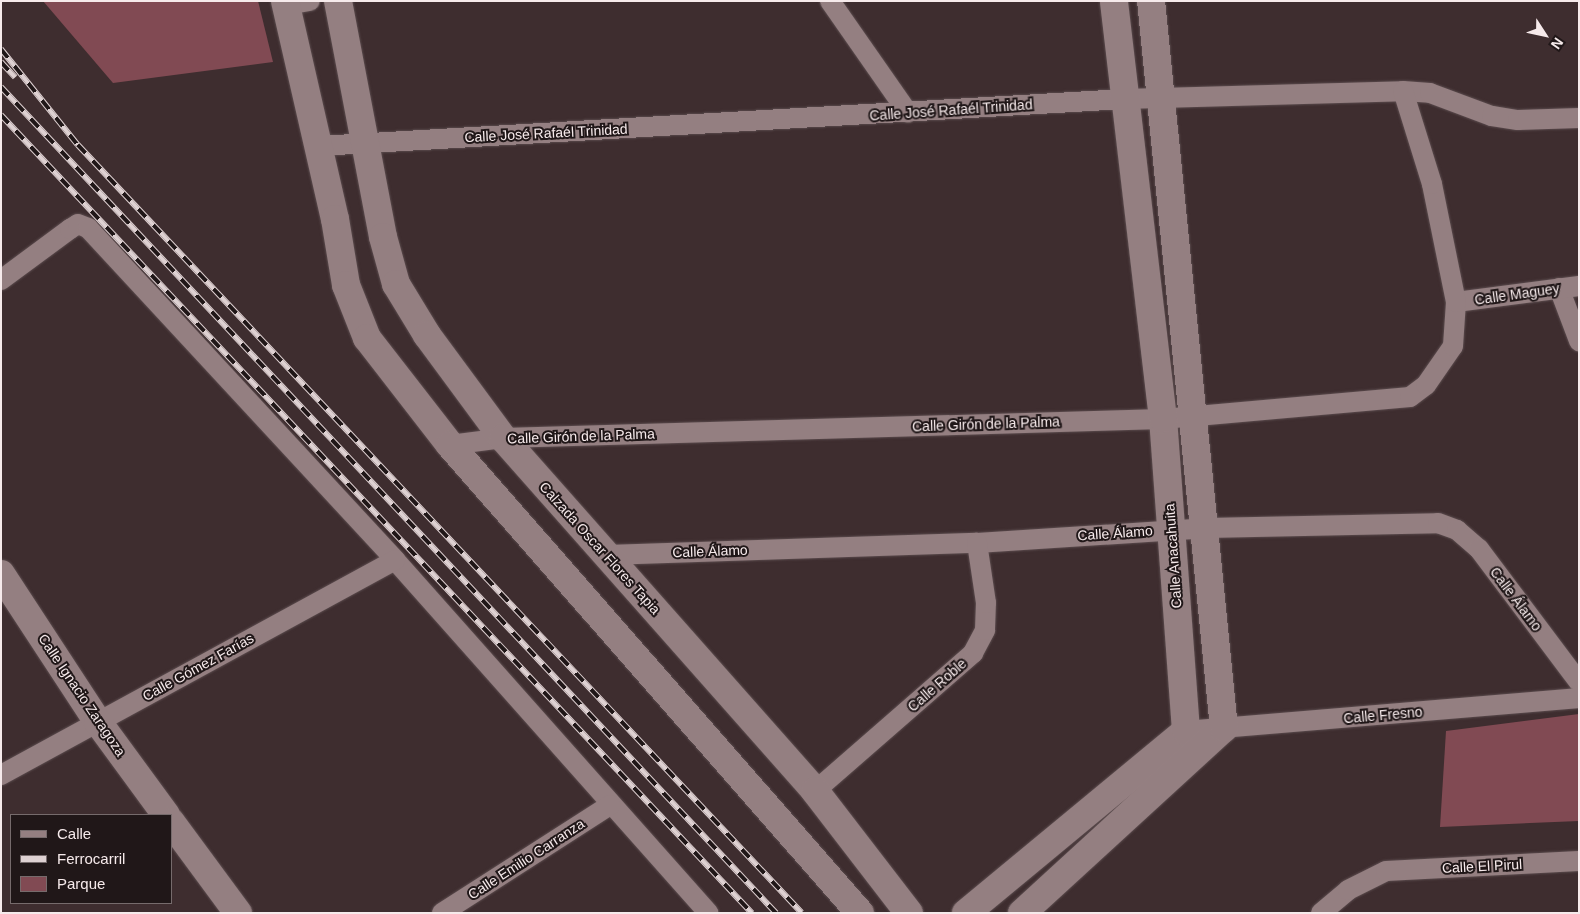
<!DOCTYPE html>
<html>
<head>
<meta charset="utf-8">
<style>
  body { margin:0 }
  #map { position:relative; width:1580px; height:914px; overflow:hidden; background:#3e2d2f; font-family:Arial,sans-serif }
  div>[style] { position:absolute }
  .green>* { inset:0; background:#814a53 }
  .roads { filter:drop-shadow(0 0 1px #5b4c4e) drop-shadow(0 0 1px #5b4c4e) }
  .street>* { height:20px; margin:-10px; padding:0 10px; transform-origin:10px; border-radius:10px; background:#947f81 }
  .secondary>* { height:28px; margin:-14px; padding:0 14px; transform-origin:14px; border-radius:14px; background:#947f81 }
  .rail>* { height:5.5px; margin-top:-2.75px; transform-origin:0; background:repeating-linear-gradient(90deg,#201718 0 11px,#ded1d2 0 22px); box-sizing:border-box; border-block:1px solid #ded1d2 }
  span { translate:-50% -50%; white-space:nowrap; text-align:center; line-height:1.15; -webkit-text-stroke:4px #201718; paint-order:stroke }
  .street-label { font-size:14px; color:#f6eaeb }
  .frame { position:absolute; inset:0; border:2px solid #f6eaeb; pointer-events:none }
  .legend { position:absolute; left:10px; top:814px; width:162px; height:90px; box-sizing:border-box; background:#201718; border:1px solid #766b6c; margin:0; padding:6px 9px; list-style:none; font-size:15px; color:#f6eaeb }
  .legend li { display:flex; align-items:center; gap:10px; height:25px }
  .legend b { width:25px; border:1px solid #766b6c }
  .north { position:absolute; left:1520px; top:10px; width:50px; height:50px; -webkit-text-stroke:4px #201718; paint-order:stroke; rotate:125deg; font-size:14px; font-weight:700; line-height:20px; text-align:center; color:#f6eaeb }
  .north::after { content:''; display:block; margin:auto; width:18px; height:22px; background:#f6eaeb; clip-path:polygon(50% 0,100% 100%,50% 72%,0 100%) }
</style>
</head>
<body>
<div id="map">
  <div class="green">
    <i style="clip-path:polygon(43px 1px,258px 1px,273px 62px,113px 83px)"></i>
    <i style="clip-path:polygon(1579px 714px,1579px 821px,1440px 827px,1446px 731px)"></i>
  </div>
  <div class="roads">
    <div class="street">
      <i style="left:830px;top:1px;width:136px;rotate:55.1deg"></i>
      <i style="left:287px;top:5px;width:23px;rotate:-10deg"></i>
      <i style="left:319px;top:146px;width:806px;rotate:-3.34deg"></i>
      <i style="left:1124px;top:99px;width:279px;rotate:-1.6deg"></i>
      <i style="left:1403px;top:91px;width:27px;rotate:4deg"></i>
      <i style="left:1430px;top:93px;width:66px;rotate:20.4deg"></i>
      <i style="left:1492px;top:116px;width:26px;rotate:9deg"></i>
      <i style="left:1518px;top:120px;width:61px;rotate:-1.9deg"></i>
      <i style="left:1px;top:280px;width:86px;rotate:-36.5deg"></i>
      <i style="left:70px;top:229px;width:9px;rotate:-32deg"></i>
      <i style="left:78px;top:224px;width:11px;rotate:22deg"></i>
      <i style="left:88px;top:228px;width:452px;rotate:47.2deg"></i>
      <i style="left:395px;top:560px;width:472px;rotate:48.4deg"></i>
      <i style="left:1559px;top:288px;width:57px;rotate:69.3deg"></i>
      <i style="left:1456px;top:302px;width:124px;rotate:-7.4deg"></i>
      <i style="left:450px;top:445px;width:53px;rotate:-7.5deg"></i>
      <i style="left:503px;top:438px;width:660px;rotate:-1.65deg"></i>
      <i style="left:1163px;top:419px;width:248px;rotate:-5.1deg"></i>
      <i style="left:1410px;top:397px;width:20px;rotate:-37deg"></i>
      <i style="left:1426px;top:385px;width:47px;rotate:-55.3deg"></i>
      <i style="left:1453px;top:346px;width:44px;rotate:-86.1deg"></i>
      <i style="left:1456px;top:302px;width:120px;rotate:-101.5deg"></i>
      <i style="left:1432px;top:184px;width:97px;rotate:-107.3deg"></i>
      <i style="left:607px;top:555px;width:370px;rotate:-1.9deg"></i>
      <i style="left:977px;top:543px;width:229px;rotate:-3.7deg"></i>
      <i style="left:1206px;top:528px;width:232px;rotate:-1.2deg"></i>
      <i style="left:1438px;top:523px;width:20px;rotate:20deg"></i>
      <i style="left:1457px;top:530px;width:29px;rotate:41deg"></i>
      <i style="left:1479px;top:549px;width:166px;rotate:53.1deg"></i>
      <i style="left:1186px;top:731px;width:394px;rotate:-4.8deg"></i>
      <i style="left:1px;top:775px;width:449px;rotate:-28.6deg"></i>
      <i style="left:815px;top:791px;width:210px;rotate:-41.1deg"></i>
      <i style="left:973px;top:653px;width:26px;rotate:-62deg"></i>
      <i style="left:985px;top:630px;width:27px;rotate:-88deg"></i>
      <i style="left:986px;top:603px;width:61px;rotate:-98.5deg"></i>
      <i style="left:442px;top:913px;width:200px;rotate:-32.7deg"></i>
      <i style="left:1321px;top:913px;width:35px;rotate:-40deg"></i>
      <i style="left:1348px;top:890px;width:42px;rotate:-26.6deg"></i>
      <i style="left:1386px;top:871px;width:193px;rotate:-3deg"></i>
    </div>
    <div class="secondary">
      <i style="left:285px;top:1px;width:224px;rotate:77.1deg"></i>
      <i style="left:335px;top:219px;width:67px;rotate:80.5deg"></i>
      <i style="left:346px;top:285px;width:57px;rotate:68.4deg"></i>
      <i style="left:367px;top:338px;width:135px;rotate:52.2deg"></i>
      <i style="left:450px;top:445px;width:622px;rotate:48.78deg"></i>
      <i style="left:338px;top:1px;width:240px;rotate:79.2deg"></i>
      <i style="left:383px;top:237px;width:49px;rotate:74.5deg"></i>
      <i style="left:396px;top:284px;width:60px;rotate:58.7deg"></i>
      <i style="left:427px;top:335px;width:128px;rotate:53.6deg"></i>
      <i style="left:503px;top:438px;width:471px;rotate:48.5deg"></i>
      <i style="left:815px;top:791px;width:154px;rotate:52.4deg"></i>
      <i style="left:1px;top:574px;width:177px;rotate:56.8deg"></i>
      <i style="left:98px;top:722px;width:115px;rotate:53.8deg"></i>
      <i style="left:171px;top:822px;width:113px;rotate:53.6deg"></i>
      <i style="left:966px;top:913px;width:286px;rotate:-39.6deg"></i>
      <i style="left:1186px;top:731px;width:313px;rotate:-94.2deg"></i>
      <i style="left:1163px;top:419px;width:421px;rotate:-96.7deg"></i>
      <i style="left:1022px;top:913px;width:274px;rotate:-42.5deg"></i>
      <i style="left:1224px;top:728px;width:731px;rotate:-95.73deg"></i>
    </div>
  </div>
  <div class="rail">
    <i style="left:1px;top:49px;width:123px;rotate:51.3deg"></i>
    <i style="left:78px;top:145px;width:1055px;rotate:46.69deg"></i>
    <i style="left:1px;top:62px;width:21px;rotate:47deg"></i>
    <i style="left:1px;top:87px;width:1133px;rotate:46.82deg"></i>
    <i style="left:1px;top:115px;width:1096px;rotate:46.74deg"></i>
  </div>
  <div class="street-label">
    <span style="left:951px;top:110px;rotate:-4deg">Calle José Rafaél Trinidad</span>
    <span style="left:546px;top:133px;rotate:-3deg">Calle José Rafaél Trinidad</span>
    <span style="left:1517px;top:294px;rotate:-8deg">Calle Maguey</span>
    <span style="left:986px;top:424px;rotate:-2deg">Calle Girón de la Palma</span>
    <span style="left:581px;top:436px;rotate:-2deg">Calle Girón de la Palma</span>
    <span style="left:1115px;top:533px;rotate:-4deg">Calle Álamo</span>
    <span style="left:600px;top:548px;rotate:48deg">Calzada Oscar Flores Tapia</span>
    <span style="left:710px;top:551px;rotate:-2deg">Calle Álamo</span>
    <span style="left:1173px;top:556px;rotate:-94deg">Calle Anacahuita</span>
    <span style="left:1516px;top:599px;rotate:53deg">Calle Álamo</span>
    <span style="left:198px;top:667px;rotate:-29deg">Calle Gómez Farías</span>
    <span style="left:937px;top:685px;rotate:-41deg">Calle Roble</span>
    <span style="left:82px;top:695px;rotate:56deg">Calle Ignacio Zaragoza</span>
    <span style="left:1383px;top:715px;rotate:-5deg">Calle Fresno</span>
    <span style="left:526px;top:859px;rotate:-33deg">Calle Emilio Carranza</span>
    <span style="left:1482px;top:866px;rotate:-3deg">Calle El Pirul</span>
  </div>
  <div class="frame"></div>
  <ul class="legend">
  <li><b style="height:6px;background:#947f81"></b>Calle</li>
  <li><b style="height:6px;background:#ded1d2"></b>Ferrocarril</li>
  <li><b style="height:14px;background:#814a53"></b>Parque</li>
  </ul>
  <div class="north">N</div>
</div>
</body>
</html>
